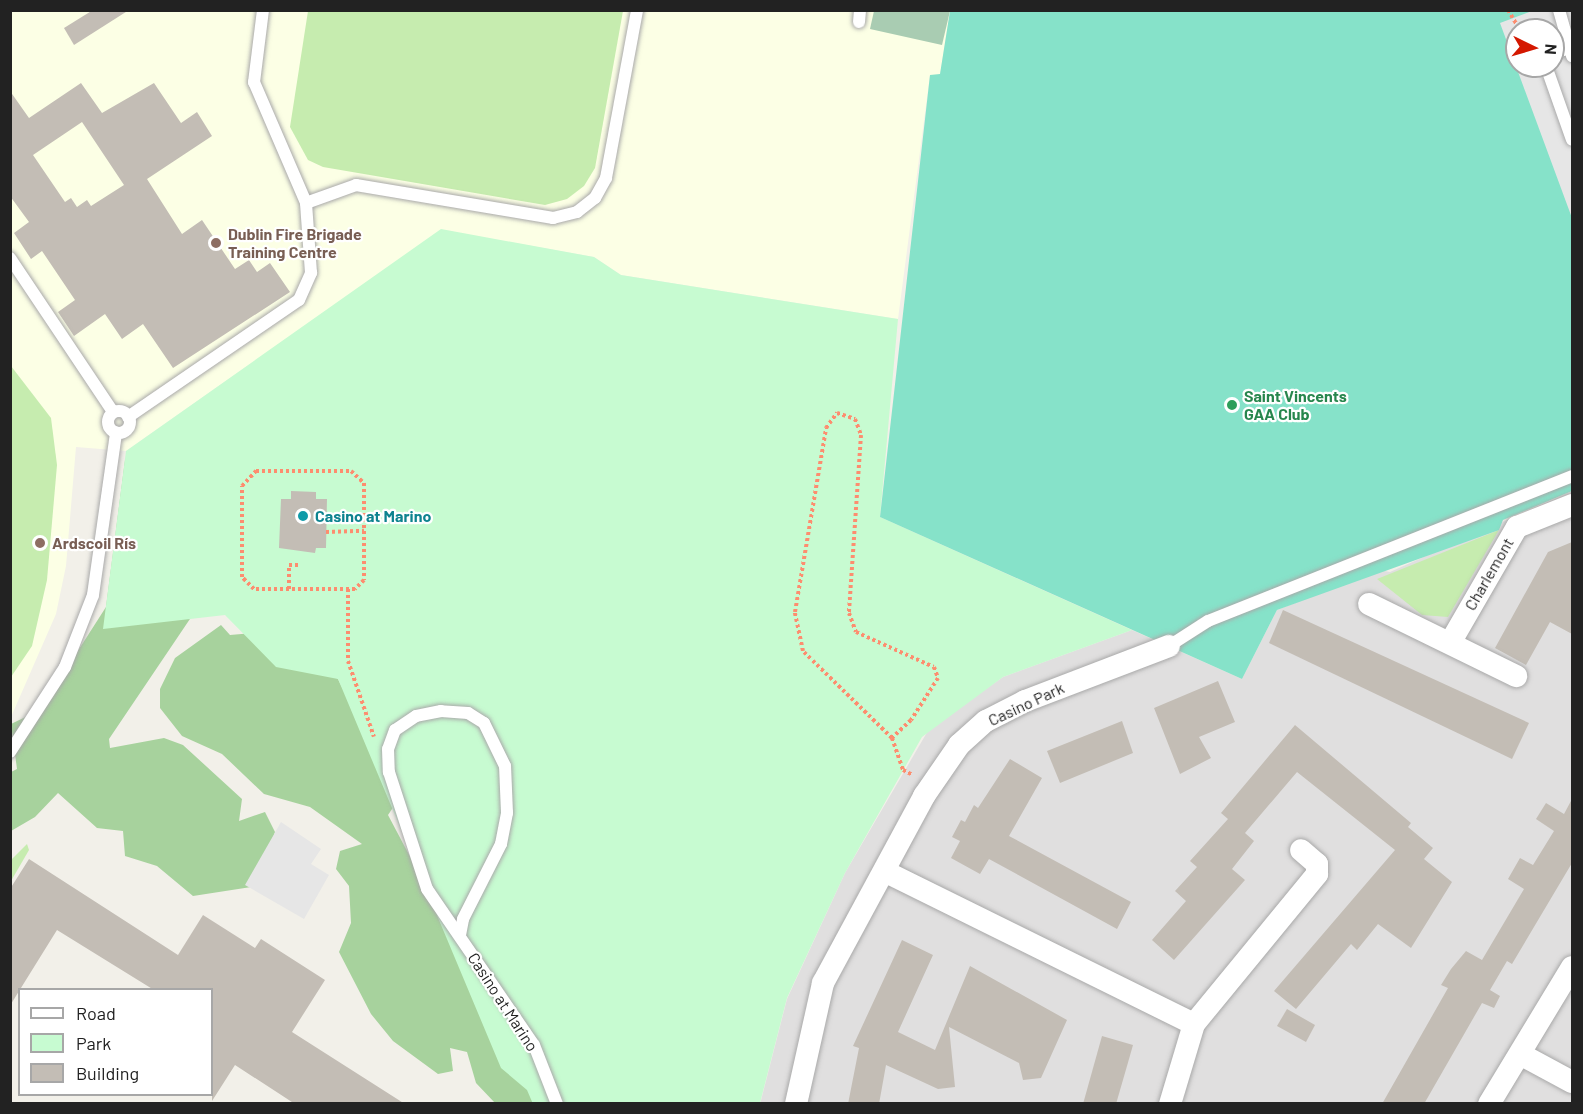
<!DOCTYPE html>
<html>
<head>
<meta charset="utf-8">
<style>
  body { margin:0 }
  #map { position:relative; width:1583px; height:1114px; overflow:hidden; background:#f2f0e9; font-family:Barlow,sans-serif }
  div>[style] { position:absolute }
  .residential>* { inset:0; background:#e0dfdf }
  .education>* { inset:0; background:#fcffe5 }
  .grass>* { inset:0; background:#c6ecaf }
  .forest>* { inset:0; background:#a7d29d }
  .cemetery>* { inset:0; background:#a9ccb2 }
  .park>* { inset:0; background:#c7fbd1 }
  .pitch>* { inset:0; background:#86e2c9 }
  .parking>* { inset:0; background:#e6e6e6 }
  .building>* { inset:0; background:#c3bdb5 }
  .path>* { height:4px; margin-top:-2px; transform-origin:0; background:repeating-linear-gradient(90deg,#fd8d6f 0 3px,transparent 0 6px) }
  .roads { filter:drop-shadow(0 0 2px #a9a9a9) drop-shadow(0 0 2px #a9a9a9) }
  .lane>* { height:12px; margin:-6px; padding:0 6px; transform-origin:6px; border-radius:6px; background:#fff }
  .lane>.ring { margin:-6px; padding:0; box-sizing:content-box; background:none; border:12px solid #fff; border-radius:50% }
  .street>* { height:22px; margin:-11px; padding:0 11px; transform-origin:11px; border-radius:11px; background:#fff }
  .dots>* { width:16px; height:16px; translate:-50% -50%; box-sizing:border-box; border:3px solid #fff; border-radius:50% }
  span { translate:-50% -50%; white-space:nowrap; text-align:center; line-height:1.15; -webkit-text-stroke:4.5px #fff; paint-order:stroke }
  .education-label { font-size:16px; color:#785e54; font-weight:700 }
  .left { translate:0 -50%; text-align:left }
  .leisure-label { font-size:16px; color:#27864d; font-weight:700 }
  .culture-label { font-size:16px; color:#0d838f; font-weight:700 }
  .street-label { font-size:16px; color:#222 }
  .frame { position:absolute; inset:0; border:12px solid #222; pointer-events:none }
  .legend { position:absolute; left:18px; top:988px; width:195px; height:108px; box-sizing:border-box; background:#fff; border:2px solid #a7a7a7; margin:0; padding:8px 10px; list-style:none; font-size:18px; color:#222 }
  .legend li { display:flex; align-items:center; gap:12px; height:30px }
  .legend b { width:30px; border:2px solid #a7a7a7 }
  .north { position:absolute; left:1505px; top:18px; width:60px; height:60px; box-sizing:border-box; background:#fff; border:2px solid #a7a7a7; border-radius:50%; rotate:95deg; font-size:16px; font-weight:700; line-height:24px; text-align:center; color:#222 }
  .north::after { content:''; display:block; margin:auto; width:21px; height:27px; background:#d41800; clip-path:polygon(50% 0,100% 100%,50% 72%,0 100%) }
</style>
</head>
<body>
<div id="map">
  <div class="residential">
    <i style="clip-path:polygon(1572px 491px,1572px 1103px,760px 1104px,787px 999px,845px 873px,929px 729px,1003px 677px,1132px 630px,1242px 679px,1277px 610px,1380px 570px,1390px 572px)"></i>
  </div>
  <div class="education">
    <i style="clip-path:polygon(11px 11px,950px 11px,940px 75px,930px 75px,898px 319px,621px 275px,594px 257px,441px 230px,126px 451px,76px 447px,66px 566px,56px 614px,11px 717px)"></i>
  </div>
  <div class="grass">
    <i style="clip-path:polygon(308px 11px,623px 11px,595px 168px,584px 186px,567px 199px,545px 205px,323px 167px,308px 160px,290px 127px)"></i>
    <i style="clip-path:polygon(11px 366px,51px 418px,57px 465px,47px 580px,32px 646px,11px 677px)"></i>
    <i style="clip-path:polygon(1499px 530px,1448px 617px,1422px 615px,1377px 579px)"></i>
    <i style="clip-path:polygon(27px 844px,29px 850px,11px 881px,11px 860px)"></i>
  </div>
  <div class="forest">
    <i style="clip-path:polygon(125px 460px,196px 610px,109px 739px,110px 748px,164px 738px,183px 745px,242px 799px,239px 821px,265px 812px,275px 832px,257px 886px,193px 896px,157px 866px,125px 856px,123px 831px,97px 828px,58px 793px,35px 817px,11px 831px,11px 772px,17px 769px,11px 724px,40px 710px,106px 607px)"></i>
    <i style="clip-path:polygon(221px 625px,230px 635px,264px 632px,338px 679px,398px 800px,388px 815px,458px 947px,564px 1103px,495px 1103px,476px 1083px,467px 1052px,450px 1048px,453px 1071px,438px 1074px,393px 1041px,371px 1014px,339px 952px,351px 923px,349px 886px,336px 869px,340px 851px,362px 844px,310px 807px,264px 794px,222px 754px,182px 736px,160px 708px,160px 689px,175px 658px)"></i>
  </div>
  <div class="cemetery">
    <i style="clip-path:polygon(874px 11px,950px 11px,942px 45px,870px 29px)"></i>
  </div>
  <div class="park">
    <i style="clip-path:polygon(441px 229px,594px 257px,621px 275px,898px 319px,880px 517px,1132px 630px,1003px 677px,922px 737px,845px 873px,787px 998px,760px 1103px,533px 1104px,527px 1090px,501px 1068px,338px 679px,276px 667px,225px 615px,103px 629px,126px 451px)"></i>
  </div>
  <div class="pitch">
    <i style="clip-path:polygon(evenodd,950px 11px,1572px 11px,1572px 491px,1503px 520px,1499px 530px,1277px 610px,1242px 679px,880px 517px,930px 75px,940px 74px,950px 11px,1517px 30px,1553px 30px,1553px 66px,1517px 66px,1517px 30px)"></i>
  </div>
  <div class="parking">
    <i style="clip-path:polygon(evenodd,1532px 11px,1572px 11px,1572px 218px,1500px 23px,1532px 11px,1517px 30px,1553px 30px,1553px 66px,1517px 66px,1517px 30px)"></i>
    <i style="clip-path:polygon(281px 822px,321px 849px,311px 864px,329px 875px,304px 919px,245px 885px)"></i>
  </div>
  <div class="building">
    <i style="clip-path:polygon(93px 10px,129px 10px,74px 45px,64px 28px)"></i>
    <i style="clip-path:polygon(evenodd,81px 83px,102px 113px,154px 83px,181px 123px,197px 112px,212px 136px,147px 179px,182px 234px,202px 220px,235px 269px,249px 260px,257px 272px,270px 263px,290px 292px,173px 368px,143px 324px,122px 339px,105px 314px,74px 336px,58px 312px,75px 300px,42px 251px,31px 259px,14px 233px,29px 222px,10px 196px,10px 91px,29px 118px,81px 83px,82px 122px,124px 185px,91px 206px,87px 200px,77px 207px,71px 198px,65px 202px,33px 155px,82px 122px)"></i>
    <i style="clip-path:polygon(291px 491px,316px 492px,316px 499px,327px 499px,326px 548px,316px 548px,315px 553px,279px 548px,281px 499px,291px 499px)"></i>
    <i style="clip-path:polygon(1572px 542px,1572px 634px,1550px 622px,1526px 665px,1495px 648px,1548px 552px)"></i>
    <i style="clip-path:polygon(1283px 610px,1529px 723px,1512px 759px,1269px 643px)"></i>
    <i style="clip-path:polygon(1218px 681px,1235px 722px,1199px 737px,1211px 758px,1180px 774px,1154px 708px)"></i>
    <i style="clip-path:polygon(1122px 721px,1133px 753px,1060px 783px,1047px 751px)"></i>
    <i style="clip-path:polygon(1295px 725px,1411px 823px,1408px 827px,1433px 848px,1424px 859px,1452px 882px,1411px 948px,1378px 924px,1357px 950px,1351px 944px,1296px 1009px,1274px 991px,1395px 850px,1297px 772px,1245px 833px,1254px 841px,1232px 869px,1245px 880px,1174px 960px,1152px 940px,1186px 901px,1175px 891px,1197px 867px,1190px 861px,1228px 819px,1221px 813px)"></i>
    <i style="clip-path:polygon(1010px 759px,1042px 778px,1009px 836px,1131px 902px,1117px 929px,989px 859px,980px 874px,951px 858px,960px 841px,952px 837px,961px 820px,965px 822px,974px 805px,978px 808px)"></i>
    <i style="clip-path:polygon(1572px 799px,1572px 863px,1512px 964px,1507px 961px,1490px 990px,1500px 996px,1494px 1008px,1482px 1003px,1424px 1104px,1382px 1104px,1448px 988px,1441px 985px,1451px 969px,1466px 951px,1482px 960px,1524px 889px,1508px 879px,1520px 858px,1533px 865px,1554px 831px,1536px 819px,1546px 803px,1564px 814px)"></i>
    <i style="clip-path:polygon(29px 859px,178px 955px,203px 915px,255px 948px,261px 939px,325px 980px,292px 1032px,405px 1104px,295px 1104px,235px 1065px,212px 1101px,212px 990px,154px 990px,57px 930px,11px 1004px,10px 889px)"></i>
    <i style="clip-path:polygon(902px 940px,933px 955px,898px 1032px,935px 1050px,970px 966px,1067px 1020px,1041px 1078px,1023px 1080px,1019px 1063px,949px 1027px,955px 1087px,938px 1089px,886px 1065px,879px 1104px,848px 1104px,859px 1048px,853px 1046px)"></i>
    <i style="clip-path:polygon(1287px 1009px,1315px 1025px,1306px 1042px,1277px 1026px)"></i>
    <i style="clip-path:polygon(1102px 1036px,1133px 1045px,1127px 1066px,1116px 1104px,1083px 1104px)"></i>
  </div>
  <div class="path">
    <i style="left:1508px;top:10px;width:23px;rotate:59deg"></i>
    <i style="left:256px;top:471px;width:95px"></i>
    <i style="left:351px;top:471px;width:18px;rotate:43deg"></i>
    <i style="left:364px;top:483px;width:97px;rotate:90deg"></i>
    <i style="left:364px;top:580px;width:13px;rotate:135deg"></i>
    <i style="left:355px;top:589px;width:101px;rotate:180deg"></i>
    <i style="left:254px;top:589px;width:17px;rotate:-135deg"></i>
    <i style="left:242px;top:577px;width:91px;rotate:-90deg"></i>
    <i style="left:242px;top:486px;width:21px;rotate:-47deg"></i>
    <i style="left:326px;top:532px;width:38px;rotate:-2deg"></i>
    <i style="left:289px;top:589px;width:24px;rotate:-90deg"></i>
    <i style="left:289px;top:565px;width:10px"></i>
    <i style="left:348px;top:589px;width:72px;rotate:90deg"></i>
    <i style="left:348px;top:661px;width:80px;rotate:71.1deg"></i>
    <i style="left:892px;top:738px;width:124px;rotate:-135.7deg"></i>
    <i style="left:803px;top:651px;width:40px;rotate:-102deg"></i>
    <i style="left:795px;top:612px;width:187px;rotate:-80.4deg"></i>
    <i style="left:826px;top:428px;width:19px;rotate:-54deg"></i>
    <i style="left:837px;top:413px;width:19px;rotate:18deg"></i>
    <i style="left:855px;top:419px;width:17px;rotate:69deg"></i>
    <i style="left:861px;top:435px;width:178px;rotate:93.9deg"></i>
    <i style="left:849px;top:613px;width:20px;rotate:70deg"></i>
    <i style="left:856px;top:632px;width:85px;rotate:24.2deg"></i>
    <i style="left:934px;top:667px;width:12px;rotate:70deg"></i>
    <i style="left:938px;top:678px;width:50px;rotate:122.7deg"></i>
    <i style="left:911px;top:720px;width:26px;rotate:137deg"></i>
    <i style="left:892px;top:738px;width:34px;rotate:71deg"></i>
    <i style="left:903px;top:770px;width:11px;rotate:27deg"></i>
  </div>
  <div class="roads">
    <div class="lane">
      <i style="left:263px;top:10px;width:73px;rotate:97.1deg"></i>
      <i style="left:254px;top:82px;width:132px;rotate:66.7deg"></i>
      <i style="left:1559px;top:10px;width:48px;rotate:74.2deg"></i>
      <i style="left:859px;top:22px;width:12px;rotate:-85deg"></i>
      <i style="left:1553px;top:54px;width:17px;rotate:-21deg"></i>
      <i style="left:1546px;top:66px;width:78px;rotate:70.6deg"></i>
      <i style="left:10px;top:258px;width:185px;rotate:56.2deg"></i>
      <i class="ring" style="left:108px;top:411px;width:10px;height:10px"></i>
      <i style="left:128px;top:417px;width:207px;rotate:-34.4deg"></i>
      <i style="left:299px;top:300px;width:30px;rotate:-66deg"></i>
      <i style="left:311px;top:273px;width:70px;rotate:-94.1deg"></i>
      <i style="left:306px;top:203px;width:53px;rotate:-19.8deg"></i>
      <i style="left:356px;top:185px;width:200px;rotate:9.5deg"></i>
      <i style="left:553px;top:218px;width:25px;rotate:-14deg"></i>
      <i style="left:577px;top:212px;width:23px;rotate:-38deg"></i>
      <i style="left:595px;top:198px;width:23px;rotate:-61deg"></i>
      <i style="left:606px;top:178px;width:171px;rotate:-79.5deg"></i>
      <i style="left:1169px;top:646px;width:46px;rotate:-32.7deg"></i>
      <i style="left:1208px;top:621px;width:392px;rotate:-21.7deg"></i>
      <i style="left:10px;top:752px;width:101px;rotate:-57.1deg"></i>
      <i style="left:65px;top:667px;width:77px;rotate:-68.7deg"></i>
      <i style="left:93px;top:595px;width:164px;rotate:-81.9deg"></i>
      <i style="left:460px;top:935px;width:16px;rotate:-79deg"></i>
      <i style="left:463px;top:919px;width:84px;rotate:-63.1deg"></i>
      <i style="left:501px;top:844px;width:32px;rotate:-79deg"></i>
      <i style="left:507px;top:813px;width:47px;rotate:-92.4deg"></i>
      <i style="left:505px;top:766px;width:48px;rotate:-116deg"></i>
      <i style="left:484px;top:723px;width:19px;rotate:-148deg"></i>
      <i style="left:468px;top:713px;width:27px;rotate:-176deg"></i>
      <i style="left:441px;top:711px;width:25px;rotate:169deg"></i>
      <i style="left:416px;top:716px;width:25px;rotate:146deg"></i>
      <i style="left:395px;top:730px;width:20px;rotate:110deg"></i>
      <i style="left:388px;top:749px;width:23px;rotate:88deg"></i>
      <i style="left:389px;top:772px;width:123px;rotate:72deg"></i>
      <i style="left:427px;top:889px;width:189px;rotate:55.6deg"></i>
      <i style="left:534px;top:1045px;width:63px;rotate:68.7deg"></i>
    </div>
    <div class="street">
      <i style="left:1369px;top:604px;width:164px;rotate:26.1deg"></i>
      <i style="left:1450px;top:643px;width:134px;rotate:-60deg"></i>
      <i style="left:1517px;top:527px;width:59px;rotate:-21.8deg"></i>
      <i style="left:886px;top:872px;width:343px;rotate:26.3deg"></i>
      <i style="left:1194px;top:1024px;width:194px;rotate:-50.6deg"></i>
      <i style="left:1317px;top:874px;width:10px;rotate:-90deg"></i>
      <i style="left:1317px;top:864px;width:21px;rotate:-139deg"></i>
      <i style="left:1520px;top:1054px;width:59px;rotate:28.3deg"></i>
      <i style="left:796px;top:1104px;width:124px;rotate:-77.4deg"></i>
      <i style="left:823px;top:983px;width:213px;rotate:-61.6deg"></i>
      <i style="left:924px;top:796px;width:62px;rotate:-55.5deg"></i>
      <i style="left:959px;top:745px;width:36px;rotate:-42deg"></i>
      <i style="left:986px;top:721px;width:44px;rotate:-27.1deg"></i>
      <i style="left:1025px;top:701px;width:154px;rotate:-20.9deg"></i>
      <i style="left:1170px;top:1104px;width:84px;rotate:-73.3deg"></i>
      <i style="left:1489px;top:1104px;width:160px;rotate:-58.8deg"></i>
    </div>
  </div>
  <div class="dots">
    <i style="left:216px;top:243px;background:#8d6e63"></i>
    <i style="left:1232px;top:405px;background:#2e9e5b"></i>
    <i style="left:303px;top:516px;background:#0f9aa8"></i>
    <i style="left:40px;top:543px;background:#8d6e63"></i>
  </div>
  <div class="education-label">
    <span class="left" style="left:228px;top:243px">Dublin Fire Brigade<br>Training Centre</span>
    <span class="left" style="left:52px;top:543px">Ardscoil Rís</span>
  </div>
  <div class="leisure-label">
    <span class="left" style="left:1244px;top:405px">Saint Vincents<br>GAA Club</span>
  </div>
  <div class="culture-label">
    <span class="left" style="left:315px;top:516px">Casino at Marino</span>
  </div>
  <div class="street-label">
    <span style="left:1489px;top:574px;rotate:-60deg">Charlemont</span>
    <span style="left:1026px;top:704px;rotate:-25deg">Casino Park</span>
    <span style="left:503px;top:1002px;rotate:57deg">Casino at Marino</span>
  </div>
  <div class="frame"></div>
  <ul class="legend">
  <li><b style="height:8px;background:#fff"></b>Road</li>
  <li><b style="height:16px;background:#c7fbd1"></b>Park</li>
  <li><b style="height:16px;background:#c3bdb5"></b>Building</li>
  </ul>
  <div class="north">N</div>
</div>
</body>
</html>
